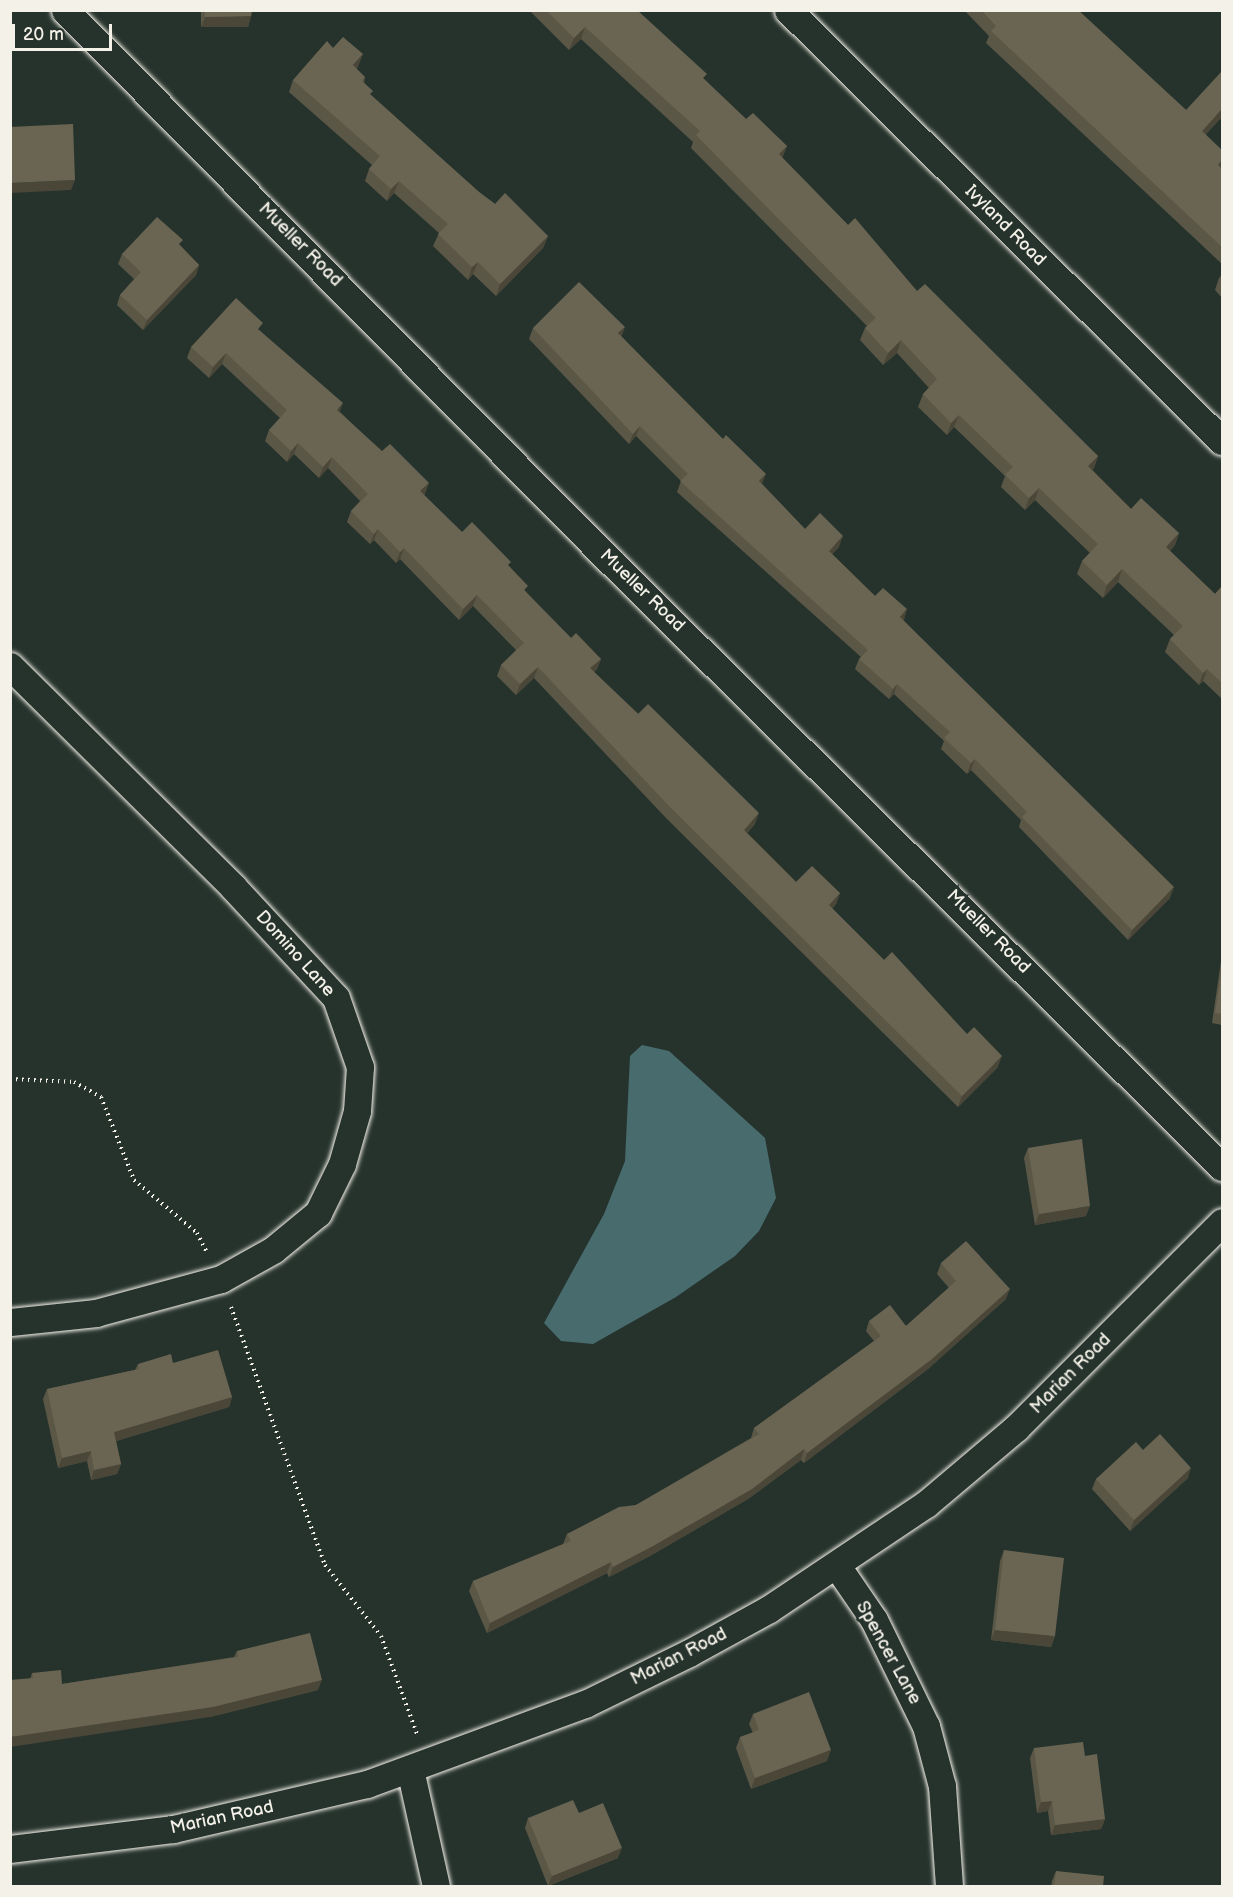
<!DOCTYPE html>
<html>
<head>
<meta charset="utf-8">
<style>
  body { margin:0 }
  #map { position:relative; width:1233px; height:1897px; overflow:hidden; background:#26332d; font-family:"Balsamiq Sans",sans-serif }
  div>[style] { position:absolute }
  .water>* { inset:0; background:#486b6e }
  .path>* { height:4px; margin-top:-2px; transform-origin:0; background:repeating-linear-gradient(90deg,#f4f1e8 0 1.5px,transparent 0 6px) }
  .roads { filter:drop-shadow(0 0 2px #f4f1e8) drop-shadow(0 0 2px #f4f1e8) }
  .minor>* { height:27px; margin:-13.5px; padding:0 13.5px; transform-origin:13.5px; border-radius:13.5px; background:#26332d }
  .wall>* { inset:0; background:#5b5747 }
  .shaded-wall>* { inset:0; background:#4a4739 }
  .building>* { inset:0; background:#6a6552 }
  span { translate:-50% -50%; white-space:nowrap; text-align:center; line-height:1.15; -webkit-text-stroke:6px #26332d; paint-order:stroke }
  .street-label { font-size:18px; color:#f4f1e8 }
  .frame { position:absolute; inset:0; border:12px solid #f4f1e8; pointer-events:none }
  .scale { position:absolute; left:12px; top:24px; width:100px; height:27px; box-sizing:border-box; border:3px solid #f4f1e8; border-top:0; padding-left:8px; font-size:18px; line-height:21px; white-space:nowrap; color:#f4f1e8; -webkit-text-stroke:4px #26332d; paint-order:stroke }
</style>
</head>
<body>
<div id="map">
  <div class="water">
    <i style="clip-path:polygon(642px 1045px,669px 1051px,765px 1138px,776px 1198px,759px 1231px,735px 1256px,676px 1297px,593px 1344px,561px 1341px,544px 1323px,604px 1214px,625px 1161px,630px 1056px)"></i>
  </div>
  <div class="path">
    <i style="left:10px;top:1079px;width:64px;rotate:2.7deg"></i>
    <i style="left:74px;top:1082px;width:31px;rotate:29deg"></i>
    <i style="left:101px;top:1097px;width:89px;rotate:68.3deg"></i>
    <i style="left:134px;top:1180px;width:82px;rotate:40.1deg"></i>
    <i style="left:197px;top:1233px;width:20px;rotate:63deg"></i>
    <i style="left:231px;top:1307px;width:275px;rotate:70deg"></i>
    <i style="left:325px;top:1565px;width:90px;rotate:51.7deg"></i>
    <i style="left:381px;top:1636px;width:104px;rotate:69.8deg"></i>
  </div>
  <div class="roads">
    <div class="minor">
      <i style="left:65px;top:10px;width:767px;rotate:45.32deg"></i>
      <i style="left:604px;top:555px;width:870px;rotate:44.72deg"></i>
      <i style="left:788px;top:10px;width:612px;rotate:44.8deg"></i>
      <i style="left:10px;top:666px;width:314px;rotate:44.7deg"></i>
      <i style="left:233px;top:887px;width:151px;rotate:47.1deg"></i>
      <i style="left:336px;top:998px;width:73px;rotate:70.8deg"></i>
      <i style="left:360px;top:1067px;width:44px;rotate:93.9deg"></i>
      <i style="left:357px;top:1111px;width:55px;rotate:105.8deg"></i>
      <i style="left:342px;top:1164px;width:55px;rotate:116.1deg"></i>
      <i style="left:318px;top:1213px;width:58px;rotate:140.6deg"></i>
      <i style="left:273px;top:1250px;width:60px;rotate:150.9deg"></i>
      <i style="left:221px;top:1279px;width:130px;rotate:164.8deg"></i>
      <i style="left:96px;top:1313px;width:86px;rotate:174deg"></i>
      <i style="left:837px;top:1566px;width:65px;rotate:55.6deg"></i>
      <i style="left:874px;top:1620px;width:118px;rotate:63.9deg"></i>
      <i style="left:926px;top:1726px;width:62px;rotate:75.1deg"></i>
      <i style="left:942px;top:1786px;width:100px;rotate:86deg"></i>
      <i style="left:410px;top:1769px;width:120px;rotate:77.5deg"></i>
      <i style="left:10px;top:1849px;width:164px;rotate:-7deg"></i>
      <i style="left:173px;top:1829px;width:199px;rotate:-13.1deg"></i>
      <i style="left:367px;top:1784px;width:232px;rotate:-20.2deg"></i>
      <i style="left:585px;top:1704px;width:116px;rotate:-26.1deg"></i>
      <i style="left:689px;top:1653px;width:91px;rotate:-28.8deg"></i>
      <i style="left:769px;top:1609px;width:189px;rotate:-33.8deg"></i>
      <i style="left:926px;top:1504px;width:118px;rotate:-40.2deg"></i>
      <i style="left:1016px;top:1428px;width:291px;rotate:-45deg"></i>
    </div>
  </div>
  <div class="wall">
    <i style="clip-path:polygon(201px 10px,252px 10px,251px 16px,248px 27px,201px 27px)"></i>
    <i style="clip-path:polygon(529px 10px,637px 10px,705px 80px,746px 119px,787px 146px,782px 158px,848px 225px,917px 291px,1098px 456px,1094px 468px,1092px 470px,1131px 509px,1179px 533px,1175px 545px,1170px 551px,1215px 594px,1222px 586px,1222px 699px,1203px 681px,1199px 685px,1165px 652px,1170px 639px,1174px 635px,1118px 582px,1103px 598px,1077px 574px,1082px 561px,1090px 553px,1035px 500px,1025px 510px,1001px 487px,1005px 476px,954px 427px,947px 435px,918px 407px,923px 394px,929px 388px,897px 353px,883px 365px,860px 340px,865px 328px,867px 326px,691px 148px,693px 142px,581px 39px,569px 50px)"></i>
    <i style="clip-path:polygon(964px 10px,1078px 10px,1186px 110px,1222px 117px,1206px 134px,1222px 169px,1222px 264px,986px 43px,989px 36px)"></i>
    <i style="clip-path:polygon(358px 67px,356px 69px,365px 77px,364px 82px,371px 96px,479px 192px,495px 204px,548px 236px,543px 248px,496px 296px,473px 274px,468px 280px,433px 246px,439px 233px,394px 193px,387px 201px,365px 181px,369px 169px,372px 165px,289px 92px,293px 80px)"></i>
    <i style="clip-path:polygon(180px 246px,199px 265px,196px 275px,143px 330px,117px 305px,120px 295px,134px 279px,118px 264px,122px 254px)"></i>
    <i style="clip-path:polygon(1222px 275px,1222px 298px,1215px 290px,1219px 278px)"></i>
    <i style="clip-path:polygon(533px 328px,621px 336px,805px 529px,839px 547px,832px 554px,875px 596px,903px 620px,1170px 898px,1128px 940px,1019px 827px,1021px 820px,971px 770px,967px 774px,941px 749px,944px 741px,894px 694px,889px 699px,855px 669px,859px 659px,861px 657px,677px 492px,681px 481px,636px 436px,629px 444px,529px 339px)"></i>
    <i style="clip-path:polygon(260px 331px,340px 412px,425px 494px,424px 495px,462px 532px,510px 567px,526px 592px,571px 638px,601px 659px,597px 669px,594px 672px,755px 824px,747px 833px,796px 882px,840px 893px,836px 904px,832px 909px,884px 960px,967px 1034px,998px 1067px,958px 1107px,666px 818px,534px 678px,516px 695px,497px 676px,501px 665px,516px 650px,473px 606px,459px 620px,400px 559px,396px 563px,374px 540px,370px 544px,347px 522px,351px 511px,360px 501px,328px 468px,319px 478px,294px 454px,287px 462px,265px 441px,269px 430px,280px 418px,222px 364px,209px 378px,187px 358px,191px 347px)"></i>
    <i style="clip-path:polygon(1222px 954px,1222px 1025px,1212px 1023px)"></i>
    <i style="clip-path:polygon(1028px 1148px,1086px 1216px,1035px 1225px,1024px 1158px)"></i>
    <i style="clip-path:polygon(941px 1263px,1006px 1299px,928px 1369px,804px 1463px,801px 1460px,748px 1499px,650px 1556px,609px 1577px,607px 1573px,487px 1633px,469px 1591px,473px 1581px,563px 1544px,567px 1534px,636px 1505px,751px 1438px,754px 1428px,874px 1341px,866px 1331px,869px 1321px,906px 1326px,949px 1288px,937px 1274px)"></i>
    <i style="clip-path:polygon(173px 1363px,232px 1397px,229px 1407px,116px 1441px,121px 1464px,117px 1474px,91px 1480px,87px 1461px,58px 1468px,43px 1399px,47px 1389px,135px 1370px,138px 1364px)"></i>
    <i style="clip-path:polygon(1143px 1450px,1188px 1478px,1130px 1531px,1092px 1489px,1096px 1479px)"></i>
    <i style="clip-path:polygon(1004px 1550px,1055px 1636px,1051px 1647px,991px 1640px,1000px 1561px)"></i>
    <i style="clip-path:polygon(237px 1651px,318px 1690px,210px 1717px,30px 1679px,32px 1673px,62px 1684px,234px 1657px)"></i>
    <i style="clip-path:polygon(753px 1714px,827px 1761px,751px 1789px,736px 1748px,740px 1737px,753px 1733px,749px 1724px)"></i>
    <i style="clip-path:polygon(1034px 1748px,1105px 1819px,1101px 1829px,1051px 1835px,1048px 1811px,1037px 1813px,1030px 1758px)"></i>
    <i style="clip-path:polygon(579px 1813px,618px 1858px,548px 1886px,525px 1828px,528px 1818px)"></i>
    <i style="clip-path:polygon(1056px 1871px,1103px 1887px,1051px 1887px,1052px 1881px)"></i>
  </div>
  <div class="shaded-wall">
    <i style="clip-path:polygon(251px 16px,248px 27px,201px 27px,205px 17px)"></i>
    <i style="clip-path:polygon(585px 27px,581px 39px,569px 50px,574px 38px)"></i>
    <i style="clip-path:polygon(363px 54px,358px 67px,348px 78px,353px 65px)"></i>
    <i style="clip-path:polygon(1222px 109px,1222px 117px,1197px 143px,1202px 131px)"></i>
    <i style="clip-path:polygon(787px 146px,782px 158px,779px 154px)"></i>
    <i style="clip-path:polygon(1222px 160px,1222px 168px,1214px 177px,1218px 165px)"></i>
    <i style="clip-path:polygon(75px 180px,71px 190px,10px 193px,10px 183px)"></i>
    <i style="clip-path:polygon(399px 181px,394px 193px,387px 201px,391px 189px)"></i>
    <i style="clip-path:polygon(548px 236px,543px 248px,496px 296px,500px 284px)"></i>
    <i style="clip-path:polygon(478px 262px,473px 274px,468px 280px,472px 267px)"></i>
    <i style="clip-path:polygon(199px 265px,196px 275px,143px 330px,147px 320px)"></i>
    <i style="clip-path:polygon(625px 327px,621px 338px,618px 333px)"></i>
    <i style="clip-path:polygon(901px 340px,897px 353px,883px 365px,888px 353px)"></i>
    <i style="clip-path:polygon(226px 353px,222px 364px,209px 378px,213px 367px)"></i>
    <i style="clip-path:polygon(343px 403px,339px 414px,337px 410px)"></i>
    <i style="clip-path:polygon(959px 415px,954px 427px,947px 435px,951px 423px)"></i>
    <i style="clip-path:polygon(640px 426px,636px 436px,629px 444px,633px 434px)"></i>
    <i style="clip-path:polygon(298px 443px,294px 454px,287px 462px,291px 451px)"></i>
    <i style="clip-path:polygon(1098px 456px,1094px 468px,1083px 479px,1088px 466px)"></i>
    <i style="clip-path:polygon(332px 457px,328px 468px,319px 478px,323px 467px)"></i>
    <i style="clip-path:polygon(766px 474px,762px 484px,759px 481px)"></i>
    <i style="clip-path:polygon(429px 483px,425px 494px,416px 502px,420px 491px)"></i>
    <i style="clip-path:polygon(1039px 488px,1035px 500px,1025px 510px,1029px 498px)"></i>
    <i style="clip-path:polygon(378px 529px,374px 540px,370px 544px,374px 534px)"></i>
    <i style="clip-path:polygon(1179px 533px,1175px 545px,1162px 559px,1166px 547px)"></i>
    <i style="clip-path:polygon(843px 536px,839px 547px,825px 561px,829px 551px)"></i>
    <i style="clip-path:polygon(404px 548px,400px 559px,396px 563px,400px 552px)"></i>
    <i style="clip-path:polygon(1122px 569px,1118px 582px,1103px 598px,1107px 585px)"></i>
    <i style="clip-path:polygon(477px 595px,473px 606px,459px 620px,463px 609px)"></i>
    <i style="clip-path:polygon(907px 609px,904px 620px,897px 627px,900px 617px)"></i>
    <i style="clip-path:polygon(601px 659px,597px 669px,586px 679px,590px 668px)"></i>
    <i style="clip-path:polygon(538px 667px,534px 678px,516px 695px,520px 684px)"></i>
    <i style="clip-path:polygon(1207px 669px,1203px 681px,1199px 685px,1203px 673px)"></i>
    <i style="clip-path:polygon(897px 684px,894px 694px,889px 699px,893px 689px)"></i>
    <i style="clip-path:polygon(975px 759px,971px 770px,967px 774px,971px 763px)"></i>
    <i style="clip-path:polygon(759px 813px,755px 824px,740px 841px,744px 830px)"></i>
    <i style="clip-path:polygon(1174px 887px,1170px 898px,1128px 940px,1132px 930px)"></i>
    <i style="clip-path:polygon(840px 893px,836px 904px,825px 916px,829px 905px)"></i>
    <i style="clip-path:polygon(1002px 1056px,998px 1067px,958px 1107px,962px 1096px)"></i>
    <i style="clip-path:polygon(1090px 1206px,1086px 1216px,1035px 1225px,1039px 1214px)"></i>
    <i style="clip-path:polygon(1010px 1289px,1006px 1299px,928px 1369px,804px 1463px,807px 1453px)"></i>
    <i style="clip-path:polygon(232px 1397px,229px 1407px,110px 1443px,114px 1432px)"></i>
    <i style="clip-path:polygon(804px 1449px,801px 1460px,748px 1499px,650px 1556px,609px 1577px,613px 1567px)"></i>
    <i style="clip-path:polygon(91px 1451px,87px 1461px,58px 1468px,62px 1458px)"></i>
    <i style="clip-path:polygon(121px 1464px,117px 1474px,91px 1480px,94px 1470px)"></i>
    <i style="clip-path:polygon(1191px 1468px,1188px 1478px,1130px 1531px,1134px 1520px)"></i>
    <i style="clip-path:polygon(611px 1562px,607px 1573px,487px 1633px,490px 1623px)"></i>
    <i style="clip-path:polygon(995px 1630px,1055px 1636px,1051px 1647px,991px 1640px)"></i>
    <i style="clip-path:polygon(322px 1680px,318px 1690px,210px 1717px,10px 1747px,10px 1737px)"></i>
    <i style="clip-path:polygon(831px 1750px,827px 1761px,751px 1789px,755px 1778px)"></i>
    <i style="clip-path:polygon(1052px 1801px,1048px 1811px,1037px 1813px,1041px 1802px)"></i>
    <i style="clip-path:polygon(1105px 1819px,1101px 1829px,1051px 1835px,1055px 1825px)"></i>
    <i style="clip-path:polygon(622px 1848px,618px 1858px,548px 1886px,552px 1876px)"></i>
  </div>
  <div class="building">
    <i style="clip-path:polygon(205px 10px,252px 10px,251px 16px,205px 17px)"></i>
    <i style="clip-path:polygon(546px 10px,637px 10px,707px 74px,703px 78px,746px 119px,753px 113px,787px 146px,779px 154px,848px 225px,855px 218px,917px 291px,925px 284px,1098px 456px,1088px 466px,1131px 509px,1141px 498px,1179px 533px,1166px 547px,1215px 594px,1222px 586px,1222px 683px,1207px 669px,1203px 673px,1170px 639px,1183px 626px,1122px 569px,1107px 585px,1082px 561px,1098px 544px,1039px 488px,1029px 498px,1005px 475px,1013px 467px,959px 415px,951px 423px,923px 394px,937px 379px,901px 340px,888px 353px,865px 328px,876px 318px,696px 135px,700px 131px,585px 27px,574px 38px)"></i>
    <i style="clip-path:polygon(981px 10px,1078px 10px,1186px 110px,1222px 71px,1222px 109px,1202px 131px,1222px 150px,1222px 160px,1218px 165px,1222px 169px,1222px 247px,991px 31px,996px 26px)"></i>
    <i style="clip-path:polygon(343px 37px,363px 54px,353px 65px,365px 77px,362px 81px,373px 91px,370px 94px,479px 192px,495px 204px,505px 193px,548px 236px,500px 284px,478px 262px,472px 267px,438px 234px,448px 224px,399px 181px,391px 189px,369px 169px,380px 156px,293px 80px,327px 41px,333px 48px)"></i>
    <i style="clip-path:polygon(73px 124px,75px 180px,10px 183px,10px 127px)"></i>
    <i style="clip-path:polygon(157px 217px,183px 240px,179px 244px,199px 265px,147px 320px,120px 295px,141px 272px,122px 254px)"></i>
    <i style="clip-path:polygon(579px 282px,625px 327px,618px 333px,723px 439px,726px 435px,766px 474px,759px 481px,805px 529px,820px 513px,843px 536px,829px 551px,875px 596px,883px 588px,907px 609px,900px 617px,1174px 887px,1132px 930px,1022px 817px,1027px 812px,975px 759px,971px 763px,944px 738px,950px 732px,897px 684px,893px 689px,859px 659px,868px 650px,680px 481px,688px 474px,640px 426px,633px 434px,533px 328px)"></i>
    <i style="clip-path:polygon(236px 298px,263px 323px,258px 329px,343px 403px,337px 410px,382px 451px,390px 444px,429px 483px,420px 491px,462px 532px,472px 522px,511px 562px,508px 565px,528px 586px,524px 590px,571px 638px,576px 633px,601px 659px,590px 668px,638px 714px,648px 704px,759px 813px,744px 830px,796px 882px,812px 866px,840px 893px,829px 905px,884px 960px,892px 952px,967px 1034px,974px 1027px,1002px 1056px,962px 1096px,670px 807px,538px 667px,520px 684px,501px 665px,524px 643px,477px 595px,463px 609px,404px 548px,400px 552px,378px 529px,374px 534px,351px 511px,368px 494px,332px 457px,323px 467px,298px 443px,291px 451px,269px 430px,287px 410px,226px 353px,213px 367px,191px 347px)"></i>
    <i style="clip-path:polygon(1222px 967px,1222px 1014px,1215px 1013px)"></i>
    <i style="clip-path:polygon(1082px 1139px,1090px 1206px,1039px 1214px,1028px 1148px)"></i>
    <i style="clip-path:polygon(966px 1241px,1010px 1289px,932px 1359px,807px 1453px,804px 1449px,752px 1489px,653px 1546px,613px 1567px,611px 1562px,490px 1623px,473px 1581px,571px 1541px,567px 1534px,619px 1507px,636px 1505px,759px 1434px,754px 1428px,881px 1336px,869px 1321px,890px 1305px,906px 1326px,956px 1281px,941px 1263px)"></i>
    <i style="clip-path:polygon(218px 1350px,232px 1397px,114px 1432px,121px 1464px,94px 1470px,91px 1451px,62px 1458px,47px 1389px,139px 1369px,138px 1364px,171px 1354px,173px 1363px)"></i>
    <i style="clip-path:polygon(1160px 1434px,1191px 1468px,1134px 1520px,1096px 1479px,1136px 1442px,1143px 1450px)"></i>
    <i style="clip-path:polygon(1004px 1550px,1064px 1558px,1055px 1636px,995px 1630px)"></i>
    <i style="clip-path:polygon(310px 1633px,322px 1680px,213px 1707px,10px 1737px,10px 1680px,33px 1678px,32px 1673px,61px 1670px,62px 1684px,238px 1657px,237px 1651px)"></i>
    <i style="clip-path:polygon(809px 1692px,831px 1750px,755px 1778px,740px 1737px,759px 1730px,753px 1714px)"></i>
    <i style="clip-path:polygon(1083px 1742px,1085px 1756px,1097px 1754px,1105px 1819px,1055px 1825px,1052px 1801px,1041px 1802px,1034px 1748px)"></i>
    <i style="clip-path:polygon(573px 1800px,579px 1813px,603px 1803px,622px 1848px,552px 1876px,528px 1818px)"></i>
    <i style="clip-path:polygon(1056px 1871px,1104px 1876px,1103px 1887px,1054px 1887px)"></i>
  </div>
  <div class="street-label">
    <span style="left:1005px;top:226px;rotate:45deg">Ivyland Road</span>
    <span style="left:300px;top:245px;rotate:45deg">Mueller Road</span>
    <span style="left:642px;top:591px;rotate:44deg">Mueller Road</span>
    <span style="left:988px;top:932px;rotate:45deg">Mueller Road</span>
    <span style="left:295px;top:954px;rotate:48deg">Domino Lane</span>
    <span style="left:1071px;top:1374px;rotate:-45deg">Marian Road</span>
    <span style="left:888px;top:1653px;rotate:61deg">Spencer Lane</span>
    <span style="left:679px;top:1657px;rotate:-27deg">Marian Road</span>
    <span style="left:222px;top:1818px;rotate:-12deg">Marian Road</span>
  </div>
  <div class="frame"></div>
  <div class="scale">20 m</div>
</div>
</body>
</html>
